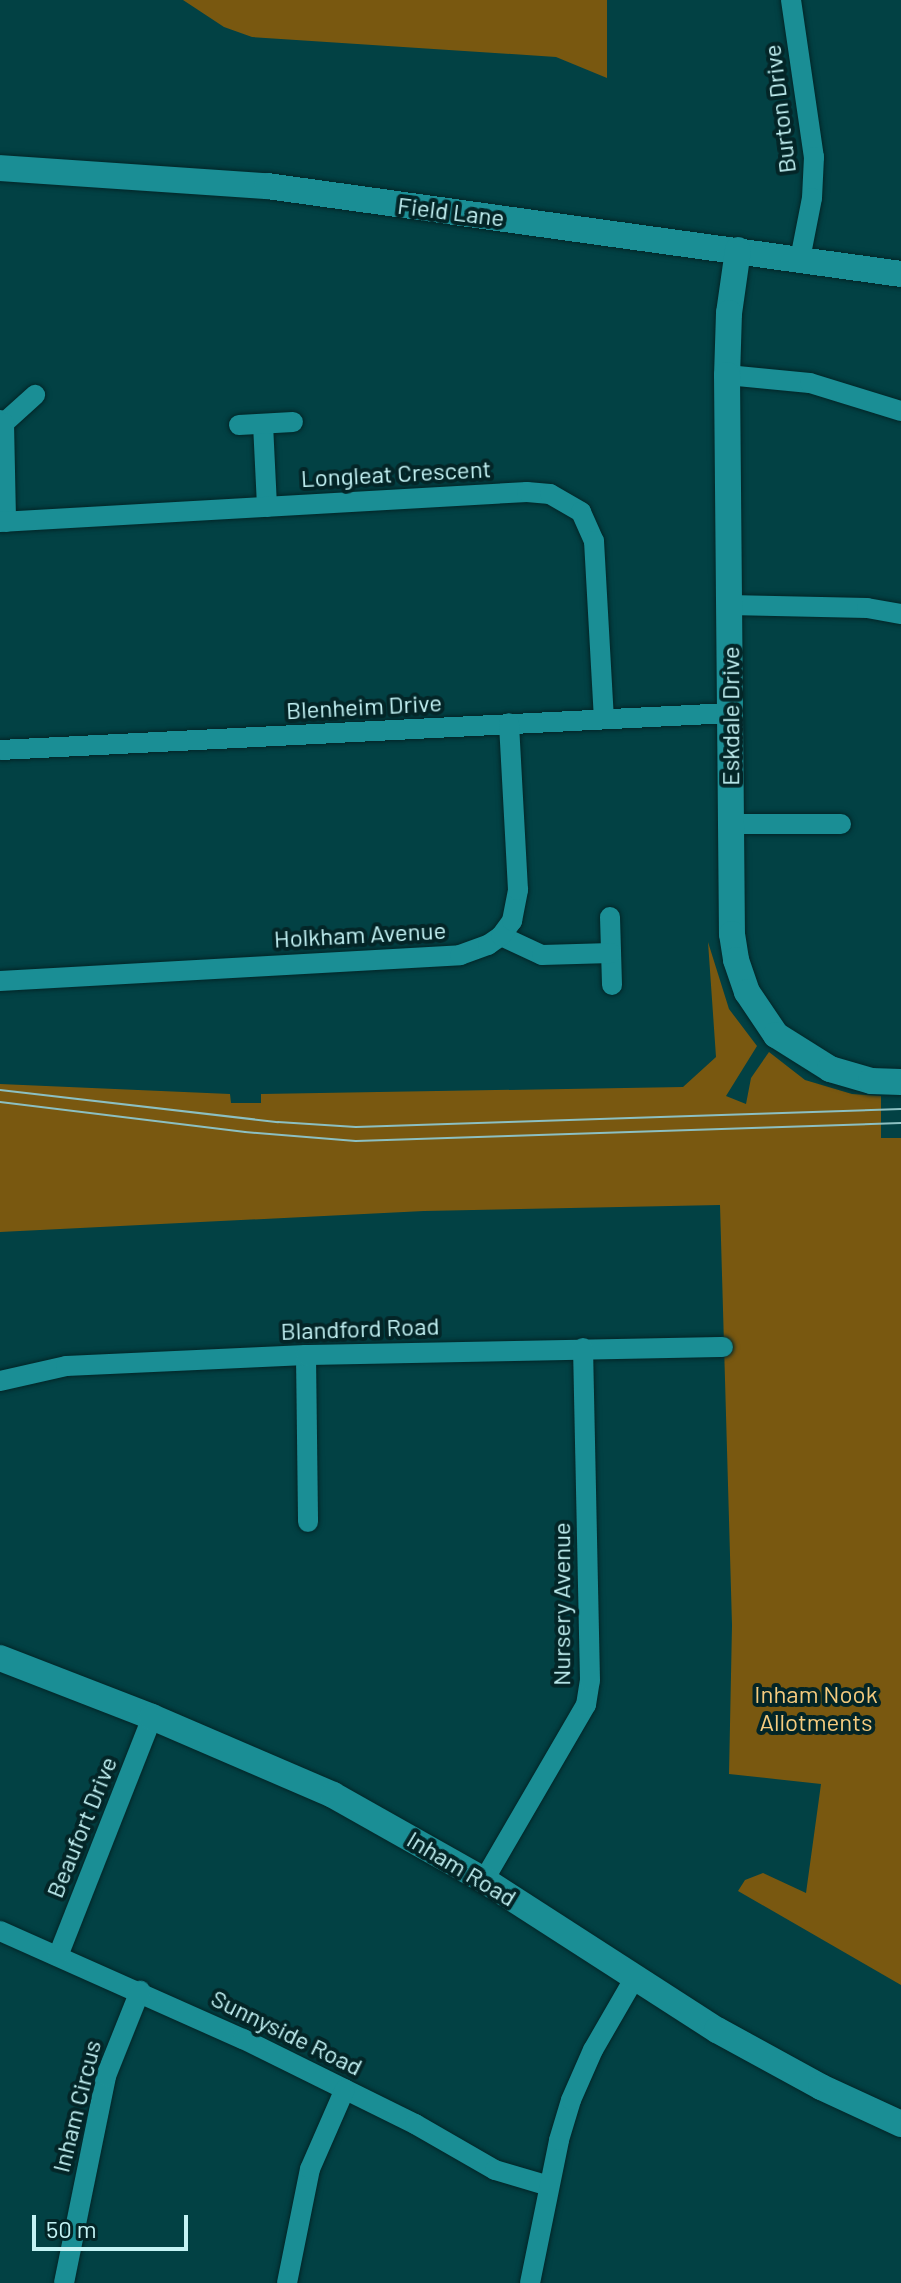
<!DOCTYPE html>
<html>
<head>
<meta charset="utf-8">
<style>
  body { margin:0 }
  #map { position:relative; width:901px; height:2283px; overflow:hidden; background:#024144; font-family:Barlow,sans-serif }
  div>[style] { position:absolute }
  .green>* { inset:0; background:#795810 }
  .roads { filter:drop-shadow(0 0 2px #032527) drop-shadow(0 0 2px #032527) }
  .minor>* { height:20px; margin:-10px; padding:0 10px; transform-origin:10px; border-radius:10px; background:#1a8e95 }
  .tertiary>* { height:26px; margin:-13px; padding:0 13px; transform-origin:13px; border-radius:13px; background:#1a8e95 }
  .tram>* { height:2px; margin:-1px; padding:0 1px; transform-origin:1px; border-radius:1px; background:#8cc0c2 }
  span { translate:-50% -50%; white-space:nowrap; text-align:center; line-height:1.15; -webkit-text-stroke:8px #032527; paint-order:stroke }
  .street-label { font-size:24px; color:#c4f3f5 }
  .park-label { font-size:24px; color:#f6cc7f }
  .scale { position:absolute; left:32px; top:2215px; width:156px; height:36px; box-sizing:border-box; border:4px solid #c4f3f5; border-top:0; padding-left:10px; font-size:24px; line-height:28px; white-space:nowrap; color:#c4f3f5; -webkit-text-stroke:6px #032527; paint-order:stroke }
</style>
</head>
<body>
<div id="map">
  <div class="green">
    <i style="clip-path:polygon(183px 0,607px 0,607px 78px,556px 57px,252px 37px,224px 27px)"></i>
    <i style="clip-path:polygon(708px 942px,729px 1009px,757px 1046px,726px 1096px,746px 1104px,751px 1078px,769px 1052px,805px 1080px,852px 1094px,881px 1096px,881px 1138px,901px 1138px,901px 1985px,738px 1891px,745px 1880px,763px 1873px,806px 1893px,821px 1784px,729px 1774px,732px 1625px,720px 1205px,424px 1211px,0 1232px,0 1084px,230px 1094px,231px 1103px,261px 1103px,261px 1094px,683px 1087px,716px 1057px)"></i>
  </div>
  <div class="roads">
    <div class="minor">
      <i style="left:791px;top:0;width:159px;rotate:81.7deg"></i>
      <i style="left:814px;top:157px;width:41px;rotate:92.8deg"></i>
      <i style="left:812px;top:198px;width:62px;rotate:101.1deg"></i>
      <i style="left:727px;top:375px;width:83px;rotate:5.5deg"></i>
      <i style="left:810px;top:383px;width:95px;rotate:17.1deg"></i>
      <i style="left:0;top:420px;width:5px;rotate:37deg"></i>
      <i style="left:4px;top:423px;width:42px;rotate:-42.1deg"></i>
      <i style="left:4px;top:423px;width:99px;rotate:88.8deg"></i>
      <i style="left:263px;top:424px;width:83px;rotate:87.2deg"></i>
      <i style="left:239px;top:425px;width:54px;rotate:-3.2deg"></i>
      <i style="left:0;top:522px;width:528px;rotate:-3.26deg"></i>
      <i style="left:527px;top:492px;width:23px;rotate:5deg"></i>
      <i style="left:550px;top:494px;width:36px;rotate:30deg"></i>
      <i style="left:581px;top:512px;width:32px;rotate:66deg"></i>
      <i style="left:594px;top:541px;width:177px;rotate:86.8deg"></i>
      <i style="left:729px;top:605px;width:138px;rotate:1.2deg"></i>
      <i style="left:867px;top:608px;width:35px;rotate:10deg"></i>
      <i style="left:0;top:750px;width:731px;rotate:-2.9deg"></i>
      <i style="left:731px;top:824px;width:110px"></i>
      <i style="left:610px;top:917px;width:68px;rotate:88.3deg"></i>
      <i style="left:501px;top:936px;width:45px;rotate:24.9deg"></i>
      <i style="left:542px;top:955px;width:69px;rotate:-1.7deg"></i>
      <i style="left:0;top:981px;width:461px;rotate:-3.2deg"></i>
      <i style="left:460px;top:955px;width:30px;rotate:-20deg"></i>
      <i style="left:488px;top:945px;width:16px;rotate:-35deg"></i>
      <i style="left:501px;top:936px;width:19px;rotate:-54deg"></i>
      <i style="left:512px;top:921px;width:32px;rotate:-79deg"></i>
      <i style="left:518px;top:890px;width:167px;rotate:-93.1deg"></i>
      <i style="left:306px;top:1355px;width:167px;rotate:89.3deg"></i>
      <i style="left:0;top:1381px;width:68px;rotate:-12.8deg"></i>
      <i style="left:66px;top:1366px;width:240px;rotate:-2.6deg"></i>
      <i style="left:306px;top:1355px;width:417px;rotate:-1.1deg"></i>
      <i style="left:484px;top:1880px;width:203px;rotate:-59.8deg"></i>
      <i style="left:586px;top:1705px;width:24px;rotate:-81deg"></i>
      <i style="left:590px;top:1681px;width:333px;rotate:-91.2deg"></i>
      <i style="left:0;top:1931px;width:266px;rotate:24deg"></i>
      <i style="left:243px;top:2039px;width:192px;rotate:26.3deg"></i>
      <i style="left:415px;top:2124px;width:92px;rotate:29.9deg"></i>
      <i style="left:495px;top:2170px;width:56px;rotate:16.5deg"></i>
      <i style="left:58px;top:1956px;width:257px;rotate:-68.5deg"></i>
      <i style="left:64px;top:2283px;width:211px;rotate:-78.5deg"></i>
      <i style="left:106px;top:2076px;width:92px;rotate:-68.2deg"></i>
      <i style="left:287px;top:2283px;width:116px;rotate:-78.6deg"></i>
      <i style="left:310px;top:2169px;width:87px;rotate:-66.4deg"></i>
      <i style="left:530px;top:2283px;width:146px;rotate:-78.5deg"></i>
      <i style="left:559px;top:2140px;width:42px;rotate:-73.3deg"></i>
      <i style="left:571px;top:2100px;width:55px;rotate:-66.3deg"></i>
      <i style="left:593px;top:2050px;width:82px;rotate:-60deg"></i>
    </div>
    <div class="tertiary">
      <i style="left:0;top:168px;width:268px;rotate:3.9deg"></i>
      <i style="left:267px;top:186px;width:640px;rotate:7.9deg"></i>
      <i style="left:738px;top:250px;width:64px;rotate:98.1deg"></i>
      <i style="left:729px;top:313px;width:62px;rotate:91.8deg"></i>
      <i style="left:727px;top:375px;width:559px;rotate:89.49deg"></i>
      <i style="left:732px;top:934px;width:26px;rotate:81deg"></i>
      <i style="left:736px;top:960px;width:34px;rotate:71deg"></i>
      <i style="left:747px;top:992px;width:52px;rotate:56deg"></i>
      <i style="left:776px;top:1035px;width:64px;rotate:32.2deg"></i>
      <i style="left:830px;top:1069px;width:43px;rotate:16.3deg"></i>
      <i style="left:871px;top:1081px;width:30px;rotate:2deg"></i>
      <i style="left:0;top:1658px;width:163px;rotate:21.2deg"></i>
      <i style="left:152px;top:1717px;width:197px;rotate:23.3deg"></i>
      <i style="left:333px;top:1795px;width:173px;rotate:29.4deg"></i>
      <i style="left:484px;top:1880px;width:277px;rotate:32.8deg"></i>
      <i style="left:717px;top:2030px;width:119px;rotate:28.7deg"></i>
      <i style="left:821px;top:2087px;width:88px;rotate:24.8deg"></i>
    </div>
  </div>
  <div class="tram">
    <i style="left:0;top:1090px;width:280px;rotate:6.6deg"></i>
    <i style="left:278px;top:1122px;width:78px;rotate:3.7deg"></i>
    <i style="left:356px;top:1127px;width:545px;rotate:-1.89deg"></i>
    <i style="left:0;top:1102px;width:247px;rotate:7deg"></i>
    <i style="left:245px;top:1132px;width:111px;rotate:4.6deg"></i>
    <i style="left:356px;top:1141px;width:545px;rotate:-1.89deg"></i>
  </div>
  <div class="street-label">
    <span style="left:779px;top:109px;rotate:-97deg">Burton Drive</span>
    <span style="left:451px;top:211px;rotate:7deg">Field Lane</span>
    <span style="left:396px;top:473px;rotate:-3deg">Longleat Crescent</span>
    <span style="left:364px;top:706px;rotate:-3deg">Blenheim Drive</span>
    <span style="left:730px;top:716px;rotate:-90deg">Eskdale Drive</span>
    <span style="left:360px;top:934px;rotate:-3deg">Holkham Avenue</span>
    <span style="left:360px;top:1328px;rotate:-2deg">Blandford Road</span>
    <span style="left:561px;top:1604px;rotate:-90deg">Nursery Avenue</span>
    <span style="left:81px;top:1827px;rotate:-68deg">Beaufort Drive</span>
    <span style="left:462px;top:1868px;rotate:31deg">Inham Road</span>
    <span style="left:287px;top:2032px;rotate:26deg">Sunnyside Road</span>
    <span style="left:76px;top:2106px;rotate:-76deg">Inham Circus</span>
  </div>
  <div class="park-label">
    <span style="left:816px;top:1708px">Inham Nook<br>Allotments</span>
  </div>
  <div class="scale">50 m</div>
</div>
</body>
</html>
